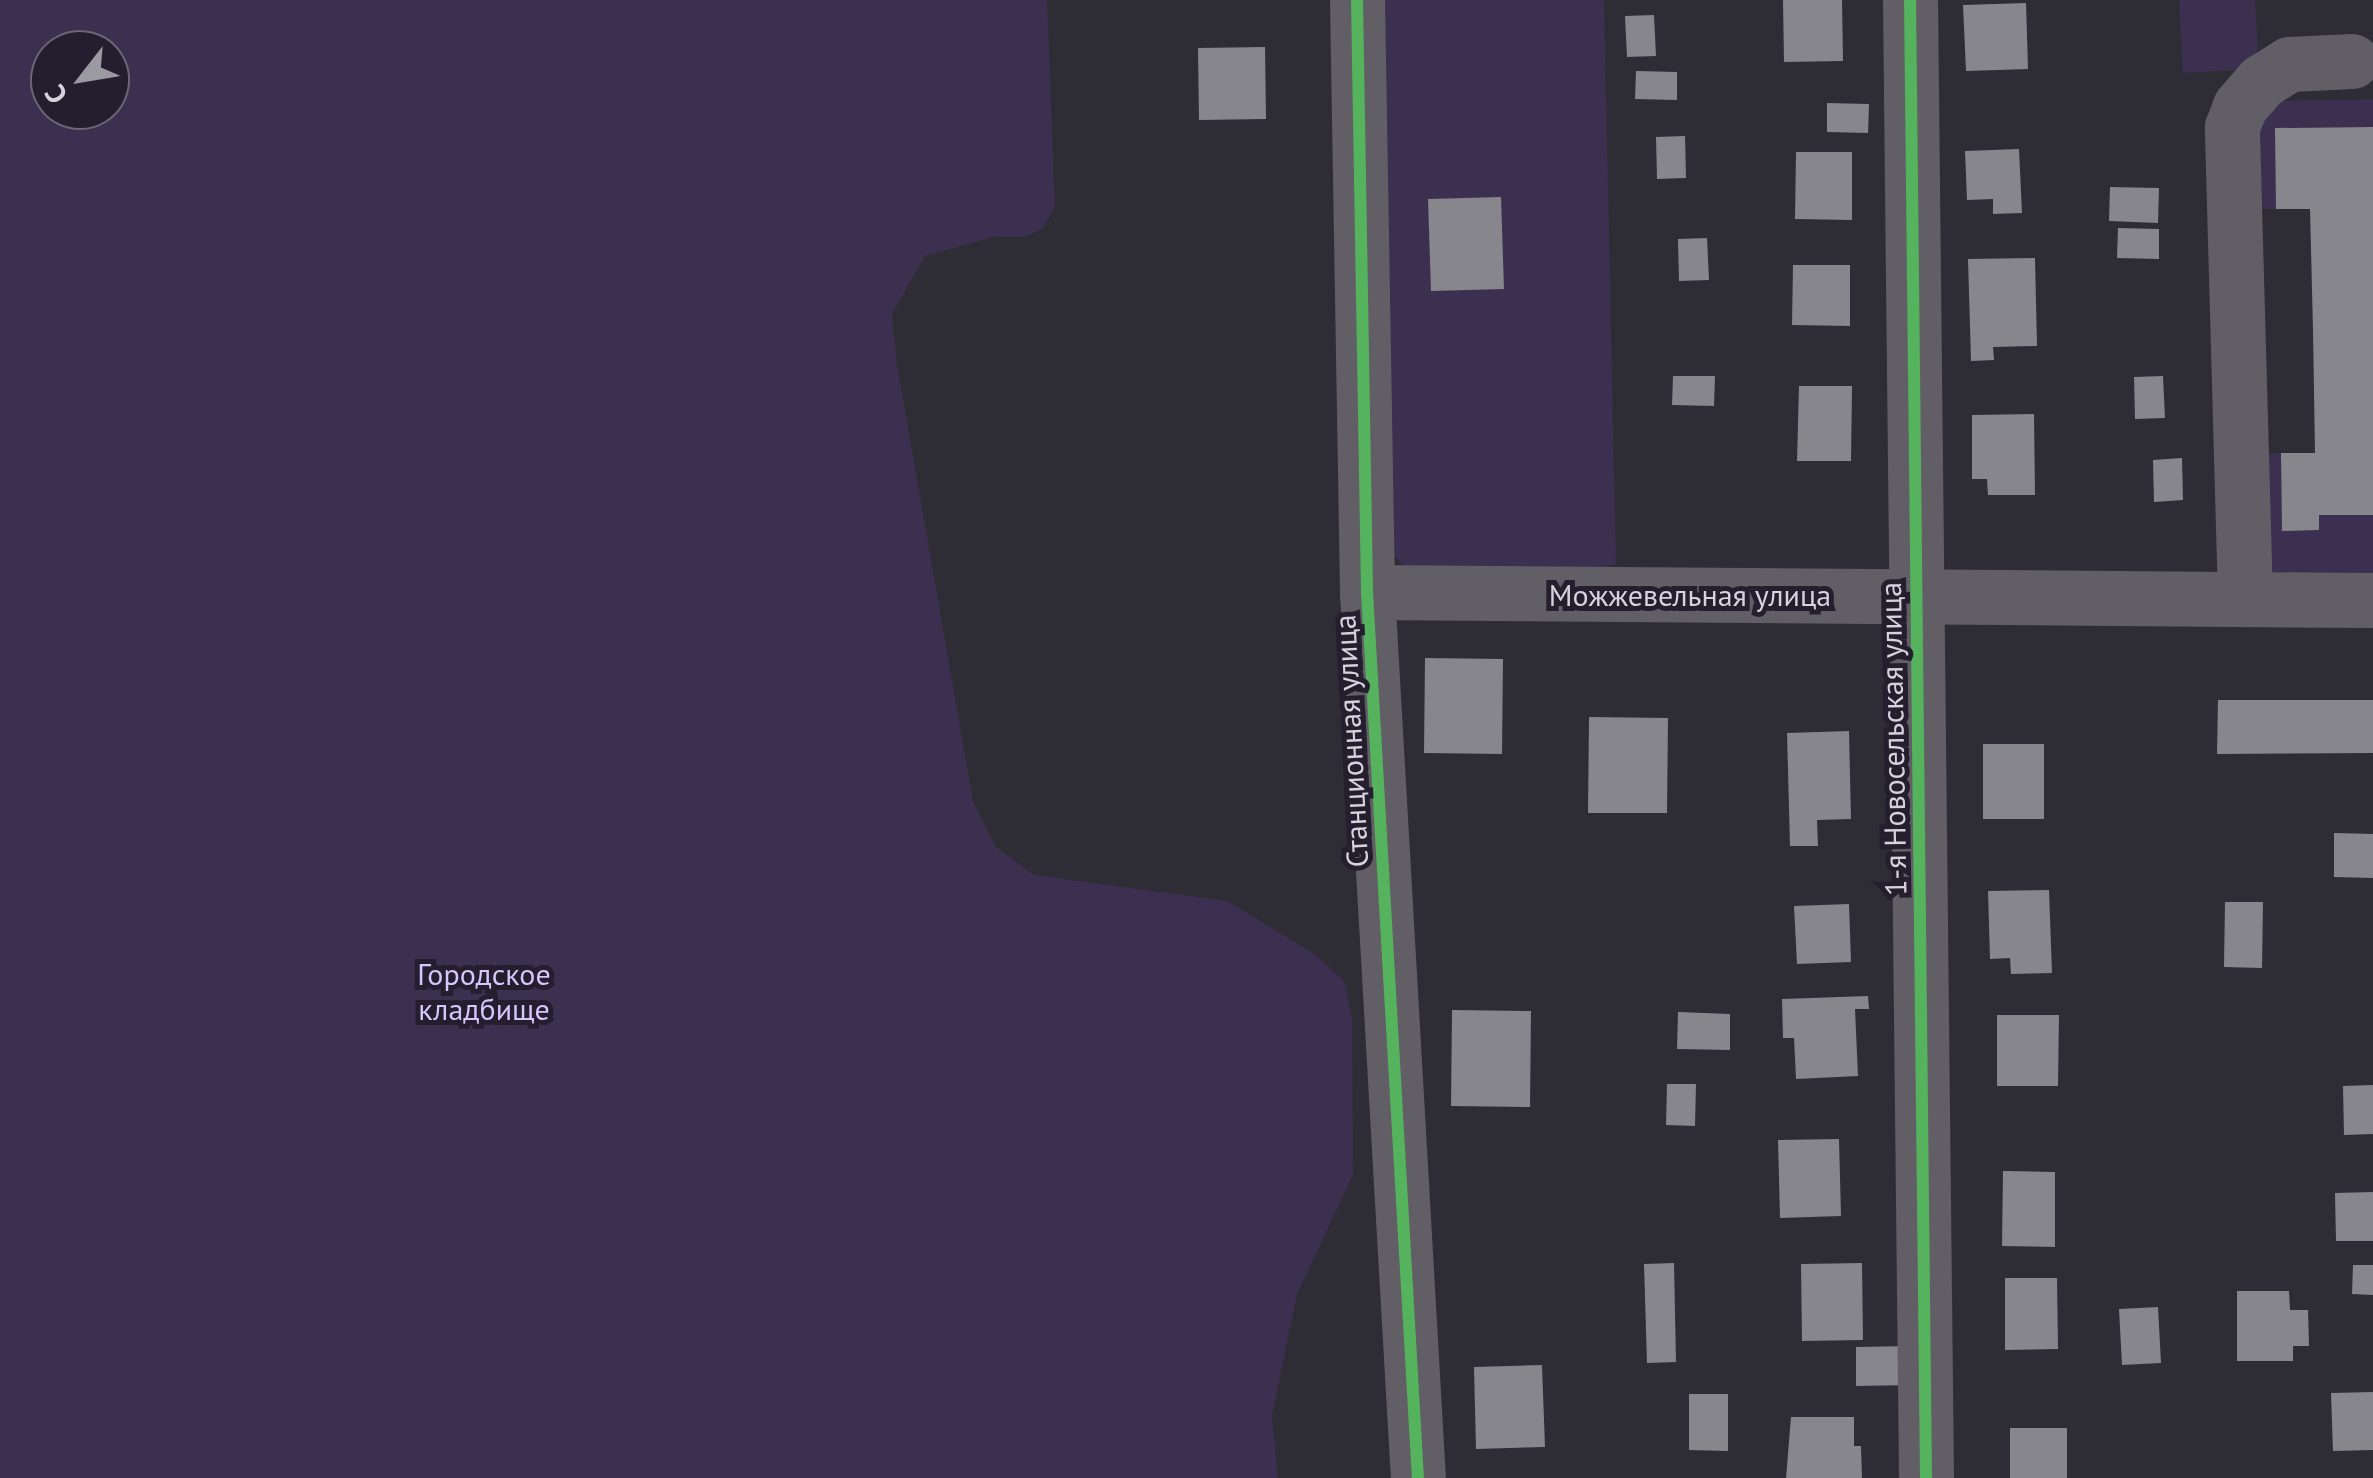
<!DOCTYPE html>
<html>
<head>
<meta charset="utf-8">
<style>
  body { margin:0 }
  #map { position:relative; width:2373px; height:1478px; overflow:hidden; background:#2e2c34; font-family:"PT Sans",sans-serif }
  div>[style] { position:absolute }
  .green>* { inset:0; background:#3b304f }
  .building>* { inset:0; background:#88868d }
  .minor>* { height:55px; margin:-27.5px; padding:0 27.5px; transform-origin:27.5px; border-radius:27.5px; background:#615f65 }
  .cycleway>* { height:12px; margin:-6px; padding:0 6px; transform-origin:6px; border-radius:6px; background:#56b35d }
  span { translate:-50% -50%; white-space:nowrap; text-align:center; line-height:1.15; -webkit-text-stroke:10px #241e2e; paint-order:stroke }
  .street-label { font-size:30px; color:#d6d3dd }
  .park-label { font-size:30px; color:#d7c5fd }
  .north { position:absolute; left:30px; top:30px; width:100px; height:100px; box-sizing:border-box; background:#241e2e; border:2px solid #6b6674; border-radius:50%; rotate:239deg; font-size:28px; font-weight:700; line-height:40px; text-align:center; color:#d6d3dd }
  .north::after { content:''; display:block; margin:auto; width:35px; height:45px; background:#9b99a2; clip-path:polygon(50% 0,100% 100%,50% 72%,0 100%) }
</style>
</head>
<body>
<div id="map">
  <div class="green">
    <i style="clip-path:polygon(evenodd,0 0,1047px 0,1055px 208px,1042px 229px,1024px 237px,994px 237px,925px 256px,892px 314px,897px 364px,973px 801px,996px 847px,1034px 875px,1228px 901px,1316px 955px,1344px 981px,1352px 1020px,1353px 1175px,1297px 1294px,1272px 1416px,1278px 1478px,0 1478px,0 0,50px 50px,110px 50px,110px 110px,50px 110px,50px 50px)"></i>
    <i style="clip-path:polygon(1378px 0,1604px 0,1616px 564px,1598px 568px,1406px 567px,1390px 553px)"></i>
    <i style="clip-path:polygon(2179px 0,2255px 0,2259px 69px,2183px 73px)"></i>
    <i style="clip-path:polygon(2373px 99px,2373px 127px,2276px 128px,2276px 209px,2254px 209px,2253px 128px,2271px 101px)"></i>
    <i style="clip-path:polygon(2281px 453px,2282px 531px,2319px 530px,2319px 515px,2373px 515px,2373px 581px,2267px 572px,2256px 455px)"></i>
  </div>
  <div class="building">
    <i style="clip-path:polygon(1783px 0,1842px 0,1843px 61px,1784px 62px)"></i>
    <i style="clip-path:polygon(2026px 3px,2028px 69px,1966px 71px,1963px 5px)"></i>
    <i style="clip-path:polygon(1654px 15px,1656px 56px,1627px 57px,1625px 16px)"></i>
    <i style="clip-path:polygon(1265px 47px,1266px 119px,1199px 120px,1198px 48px)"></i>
    <i style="clip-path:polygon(1636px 71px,1677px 72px,1677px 100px,1635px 99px)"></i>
    <i style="clip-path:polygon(1827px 103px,1869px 104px,1868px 133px,1827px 132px)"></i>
    <i style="clip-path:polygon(2373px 127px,2373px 515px,2319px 515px,2319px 530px,2282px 531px,2281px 453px,2315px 453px,2313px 330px,2310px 209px,2276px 209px,2275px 128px)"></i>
    <i style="clip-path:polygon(1685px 136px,1686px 178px,1657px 179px,1656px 137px)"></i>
    <i style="clip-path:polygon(2019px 149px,2022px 213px,1993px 214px,1993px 199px,1967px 200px,1965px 151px)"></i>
    <i style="clip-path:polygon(1796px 152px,1852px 152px,1852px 220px,1795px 219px)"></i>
    <i style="clip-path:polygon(2110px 187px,2159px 188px,2158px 223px,2109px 221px)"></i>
    <i style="clip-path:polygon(1501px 197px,1504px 289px,1431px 291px,1428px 199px)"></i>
    <i style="clip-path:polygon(2118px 228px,2159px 229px,2159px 259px,2117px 258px)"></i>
    <i style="clip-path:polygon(1707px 238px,1709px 280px,1679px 281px,1678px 239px)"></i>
    <i style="clip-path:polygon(2035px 258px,2037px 346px,1993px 347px,1994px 360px,1971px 361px,1968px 259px)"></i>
    <i style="clip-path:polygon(1793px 265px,1850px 265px,1850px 326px,1792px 325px)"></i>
    <i style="clip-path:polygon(1673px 376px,1715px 376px,1714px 406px,1672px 405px)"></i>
    <i style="clip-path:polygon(2163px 376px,2165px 418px,2135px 419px,2134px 377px)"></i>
    <i style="clip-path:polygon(1799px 386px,1852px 386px,1851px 461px,1797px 461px)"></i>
    <i style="clip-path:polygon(2034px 414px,2035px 495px,1988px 495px,1987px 479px,1972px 479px,1972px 415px)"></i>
    <i style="clip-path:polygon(2182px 458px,2183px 500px,2154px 502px,2153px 460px)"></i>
    <i style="clip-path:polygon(1425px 658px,1503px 659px,1502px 754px,1424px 753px)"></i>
    <i style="clip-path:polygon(2218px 700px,2373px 700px,2373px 753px,2217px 754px)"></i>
    <i style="clip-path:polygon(1589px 717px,1668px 718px,1667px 813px,1588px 813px)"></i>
    <i style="clip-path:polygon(1849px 731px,1851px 819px,1817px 820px,1818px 846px,1790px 846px,1787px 733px)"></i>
    <i style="clip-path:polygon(1983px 744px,2044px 744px,2044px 819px,1983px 819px)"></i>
    <i style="clip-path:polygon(2334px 833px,2373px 834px,2373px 878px,2334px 877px)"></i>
    <i style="clip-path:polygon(2049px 890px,2052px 973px,2011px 974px,2010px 958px,1990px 959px,1988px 891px)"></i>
    <i style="clip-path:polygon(2225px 902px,2263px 902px,2262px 968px,2224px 967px)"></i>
    <i style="clip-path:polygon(1849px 904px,1851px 962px,1797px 964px,1794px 906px)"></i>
    <i style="clip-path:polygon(1868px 996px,1869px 1009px,1855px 1009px,1858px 1076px,1796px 1079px,1794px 1038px,1783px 1038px,1782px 999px)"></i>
    <i style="clip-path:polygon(1452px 1010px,1531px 1011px,1530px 1107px,1451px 1106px)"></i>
    <i style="clip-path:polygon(1678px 1012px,1730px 1014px,1730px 1050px,1677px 1049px)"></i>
    <i style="clip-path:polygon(1997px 1015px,2059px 1015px,2058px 1086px,1997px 1086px)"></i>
    <i style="clip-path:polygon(1667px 1084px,1696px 1084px,1695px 1126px,1666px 1125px)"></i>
    <i style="clip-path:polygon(2373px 1085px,2373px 1134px,2344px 1135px,2343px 1086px)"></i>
    <i style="clip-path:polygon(1839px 1139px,1841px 1216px,1780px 1218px,1778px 1140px)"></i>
    <i style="clip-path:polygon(2003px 1171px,2055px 1172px,2055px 1247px,2002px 1246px)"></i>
    <i style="clip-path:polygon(2373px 1192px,2373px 1241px,2336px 1241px,2335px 1193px)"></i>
    <i style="clip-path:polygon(1674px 1263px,1676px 1362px,1647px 1363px,1644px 1264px)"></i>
    <i style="clip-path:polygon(1862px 1263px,1863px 1340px,1802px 1341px,1801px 1264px)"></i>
    <i style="clip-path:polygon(2353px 1265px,2373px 1265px,2373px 1295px,2352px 1294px)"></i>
    <i style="clip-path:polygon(2005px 1278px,2057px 1278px,2058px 1349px,2005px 1350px)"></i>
    <i style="clip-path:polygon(2237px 1291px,2289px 1291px,2290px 1310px,2308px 1310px,2309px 1346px,2293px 1346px,2293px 1361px,2237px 1361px)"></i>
    <i style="clip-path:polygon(2158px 1307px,2161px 1363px,2122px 1365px,2119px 1309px)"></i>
    <i style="clip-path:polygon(1912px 1346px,1913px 1385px,1856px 1386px,1856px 1347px)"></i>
    <i style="clip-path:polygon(1542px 1365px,1545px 1447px,1476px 1449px,1474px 1367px)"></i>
    <i style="clip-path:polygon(2373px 1392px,2373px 1450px,2333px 1451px,2331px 1393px)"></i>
    <i style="clip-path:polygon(1689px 1394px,1728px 1394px,1728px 1451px,1689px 1450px)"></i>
    <i style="clip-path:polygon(1791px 1417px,1854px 1417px,1854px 1446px,1861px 1446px,1862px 1478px,1786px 1478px)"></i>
    <i style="clip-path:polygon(2010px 1428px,2067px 1428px,2067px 1478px,2010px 1478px)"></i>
  </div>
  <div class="minor">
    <i style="left:1357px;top:0;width:592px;rotate:89.03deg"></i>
    <i style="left:1367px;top:592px;width:887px;rotate:86.71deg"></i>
    <i style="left:1910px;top:0;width:1478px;rotate:89.38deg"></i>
    <i style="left:1367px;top:592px;width:1006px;rotate:0.46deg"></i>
    <i style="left:2245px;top:599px;width:472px;rotate:-91.6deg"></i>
    <i style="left:2232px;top:127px;width:22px;rotate:-69deg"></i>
    <i style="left:2240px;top:106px;width:33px;rotate:-49deg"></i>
    <i style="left:2262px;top:81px;width:32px;rotate:-32deg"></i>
    <i style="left:2289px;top:64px;width:63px;rotate:-2.7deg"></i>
  </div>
  <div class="cycleway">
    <i style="left:1357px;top:0;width:592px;rotate:89.03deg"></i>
    <i style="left:1367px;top:592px;width:887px;rotate:86.71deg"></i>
    <i style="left:1910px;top:0;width:1478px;rotate:89.38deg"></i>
  </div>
  <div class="street-label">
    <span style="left:1690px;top:595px">Можжевельная улица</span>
    <span style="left:1893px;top:739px;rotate:-91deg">1-я Новосельская улица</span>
    <span style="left:1351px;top:741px;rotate:-93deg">Станционная улица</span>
  </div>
  <div class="park-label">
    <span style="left:484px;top:991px">Городское<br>кладбище</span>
  </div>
  <div class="north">С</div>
</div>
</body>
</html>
